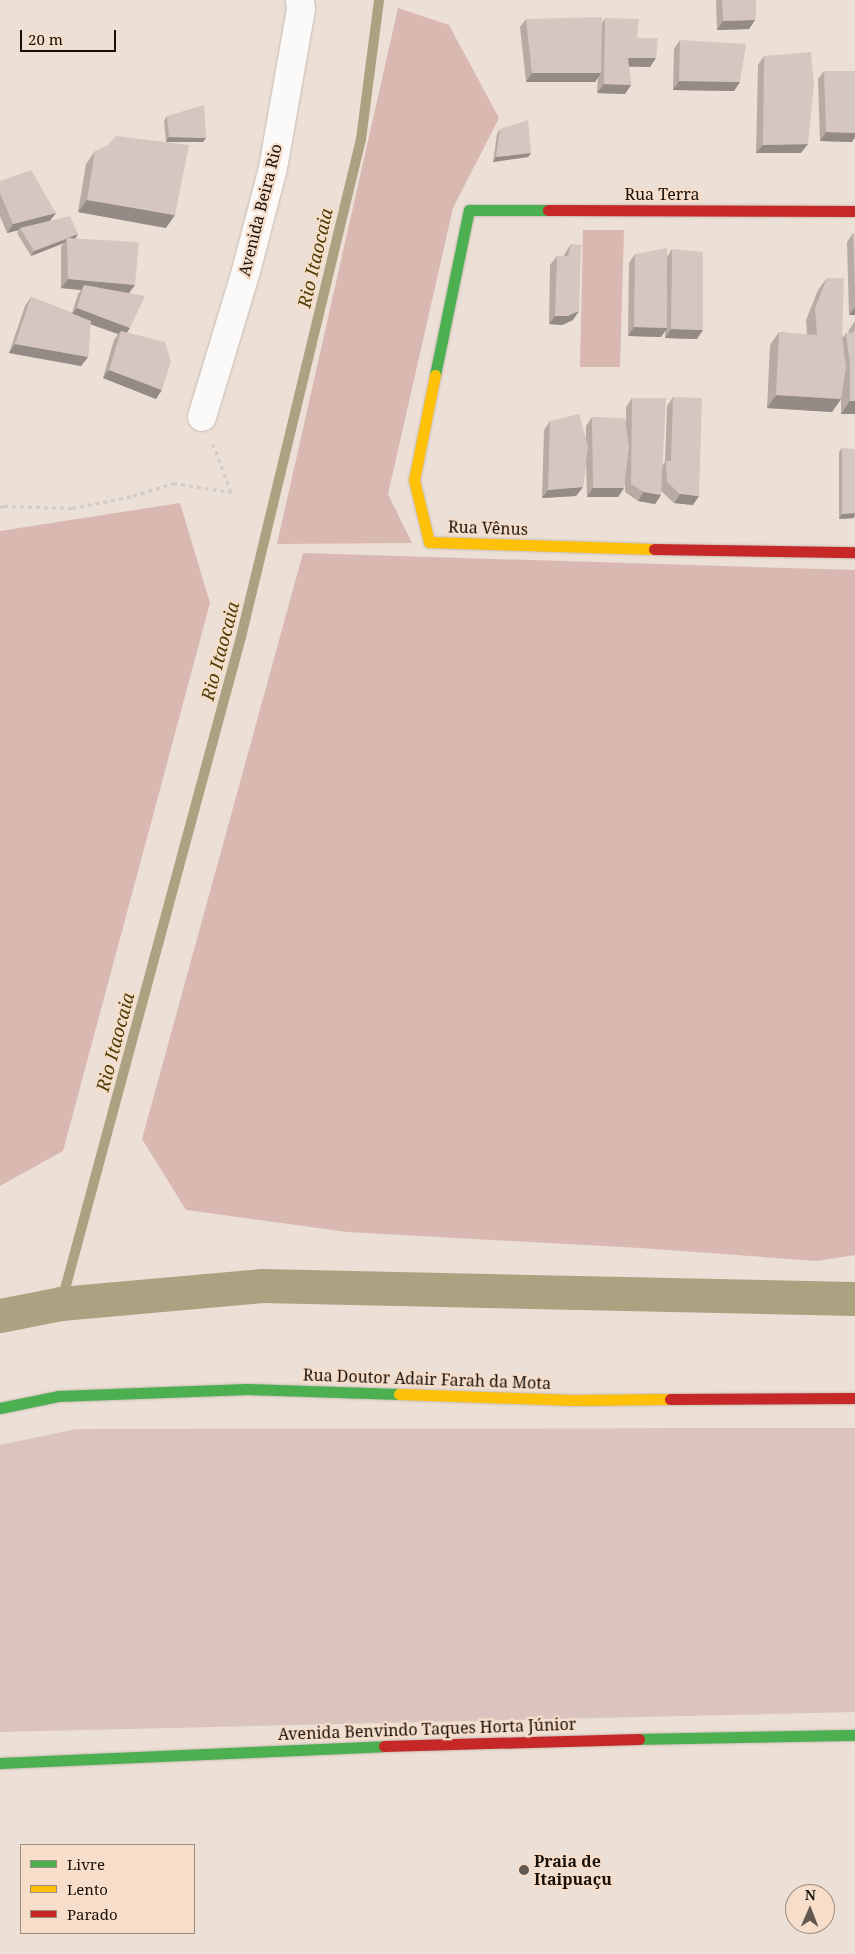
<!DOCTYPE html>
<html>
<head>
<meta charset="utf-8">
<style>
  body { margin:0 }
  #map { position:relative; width:855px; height:1954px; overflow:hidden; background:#ecdfd5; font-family:"Noto Serif",serif }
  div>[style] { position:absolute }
  .green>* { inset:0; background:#dbc4bd }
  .forest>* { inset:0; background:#d9b8b2 }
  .stream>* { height:10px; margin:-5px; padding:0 5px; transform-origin:5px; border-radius:5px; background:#aca180 }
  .canal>* { height:34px; margin:-17px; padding:0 17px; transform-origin:17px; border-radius:17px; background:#aca180 }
  .path>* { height:3px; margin-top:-1.5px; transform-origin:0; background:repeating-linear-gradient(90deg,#d0ccc9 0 4px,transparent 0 8px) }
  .roads { filter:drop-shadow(0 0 1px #c7bcb5) drop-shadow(0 0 1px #c7bcb5) }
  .street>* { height:28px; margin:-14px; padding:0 14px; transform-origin:14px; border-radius:14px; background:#fcfaf9 }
  .fast>* { height:11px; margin:-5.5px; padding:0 5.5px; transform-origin:5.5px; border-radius:5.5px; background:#4caf50 }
  .slow>* { height:11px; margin:-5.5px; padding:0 5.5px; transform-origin:5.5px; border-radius:5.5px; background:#ffc107 }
  .jam>* { height:11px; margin:-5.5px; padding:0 5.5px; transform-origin:5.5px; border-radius:5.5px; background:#c62828 }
  .wall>* { inset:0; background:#b7aba4 }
  .shaded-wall>* { inset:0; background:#958b86 }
  .building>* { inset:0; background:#d5c7bf }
  .dots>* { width:14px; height:14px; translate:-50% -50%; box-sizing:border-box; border:2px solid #f6decb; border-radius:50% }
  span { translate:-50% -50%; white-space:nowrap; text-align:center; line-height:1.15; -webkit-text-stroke:4.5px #f6decb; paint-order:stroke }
  .street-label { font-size:16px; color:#170f08 }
  .poi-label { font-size:16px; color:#170f08; font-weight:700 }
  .left { translate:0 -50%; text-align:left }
  .water-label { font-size:18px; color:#4b3e06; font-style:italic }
  .legend { position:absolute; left:20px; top:1844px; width:175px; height:90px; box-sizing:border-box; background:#f6decb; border:1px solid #9d8b7d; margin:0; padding:6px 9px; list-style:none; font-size:15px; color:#170f08 }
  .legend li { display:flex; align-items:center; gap:10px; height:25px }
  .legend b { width:25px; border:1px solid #9d8b7d }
  .north { position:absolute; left:785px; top:1884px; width:50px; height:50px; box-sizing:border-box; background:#f6decb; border:1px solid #9d8b7d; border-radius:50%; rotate:1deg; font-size:14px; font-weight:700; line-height:20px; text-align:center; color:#170f08 }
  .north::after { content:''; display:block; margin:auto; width:18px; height:22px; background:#625850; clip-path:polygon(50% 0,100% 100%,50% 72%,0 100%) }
  .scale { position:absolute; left:20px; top:30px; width:96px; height:22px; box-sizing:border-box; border:2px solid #170f08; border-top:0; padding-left:6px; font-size:15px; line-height:18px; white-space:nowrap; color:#170f08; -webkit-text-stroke:4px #f6decb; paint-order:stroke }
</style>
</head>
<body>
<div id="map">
  <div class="green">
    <i style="clip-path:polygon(855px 1428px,855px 1712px,0 1732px,0 1445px,76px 1429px)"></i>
  </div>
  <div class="forest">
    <i style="clip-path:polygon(398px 8px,449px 25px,499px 118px,453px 208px,388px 494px,412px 543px,277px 544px)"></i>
    <i style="clip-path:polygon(583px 230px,624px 230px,620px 367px,580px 367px)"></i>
    <i style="clip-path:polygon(180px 503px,210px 603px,63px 1151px,0 1186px,0 531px)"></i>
    <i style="clip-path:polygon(303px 553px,855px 570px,855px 1255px,817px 1261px,640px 1248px,347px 1232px,186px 1210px,142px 1139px)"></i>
  </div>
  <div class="stream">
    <i style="left:61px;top:1304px;width:691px;rotate:-74.9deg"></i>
    <i style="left:241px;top:637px;width:512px;rotate:-76.45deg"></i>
    <i style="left:361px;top:139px;width:140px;rotate:-82.6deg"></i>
  </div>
  <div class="canal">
    <i style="left:0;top:1316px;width:62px;rotate:-11.1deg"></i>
    <i style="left:61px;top:1304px;width:202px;rotate:-5.1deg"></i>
    <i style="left:262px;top:1286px;width:593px;rotate:1.26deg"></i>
  </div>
  <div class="path">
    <i style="left:0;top:507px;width:4px;rotate:-14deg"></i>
    <i style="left:4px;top:506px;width:68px;rotate:1.7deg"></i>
    <i style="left:72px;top:508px;width:62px;rotate:-11.1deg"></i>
    <i style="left:133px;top:496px;width:42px;rotate:-18deg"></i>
    <i style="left:173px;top:483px;width:59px;rotate:8.8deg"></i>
    <i style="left:231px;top:492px;width:51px;rotate:-110.6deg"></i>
  </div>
  <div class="roads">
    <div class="street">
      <i style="left:202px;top:417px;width:152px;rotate:-73.2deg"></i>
      <i style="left:246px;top:271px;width:106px;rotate:-75.3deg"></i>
      <i style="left:273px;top:168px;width:160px;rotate:-80deg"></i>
      <i style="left:301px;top:10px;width:10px;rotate:-96deg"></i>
    </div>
    <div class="fast">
      <i style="left:435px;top:375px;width:168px;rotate:-78.4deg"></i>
      <i style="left:469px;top:210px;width:79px"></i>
      <i style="left:0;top:1408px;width:59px;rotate:-11.7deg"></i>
      <i style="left:58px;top:1396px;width:189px;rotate:-2.1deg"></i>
      <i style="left:247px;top:1389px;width:152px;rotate:1.9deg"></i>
      <i style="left:639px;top:1739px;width:216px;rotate:-1.1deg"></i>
      <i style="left:0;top:1763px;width:384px;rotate:-2.5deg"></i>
    </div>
    <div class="slow">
      <i style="left:435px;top:375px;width:107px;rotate:101.3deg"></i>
      <i style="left:414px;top:480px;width:64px;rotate:76.4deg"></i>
      <i style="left:429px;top:542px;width:225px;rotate:1.8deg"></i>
      <i style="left:399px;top:1394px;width:174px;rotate:2deg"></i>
      <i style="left:573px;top:1400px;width:97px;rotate:-0.6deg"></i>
    </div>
    <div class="jam">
      <i style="left:548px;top:210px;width:307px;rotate:0.2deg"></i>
      <i style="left:654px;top:549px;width:201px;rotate:0.9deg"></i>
      <i style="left:670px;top:1399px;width:185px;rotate:-0.3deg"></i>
      <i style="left:384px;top:1746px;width:255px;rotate:-1.6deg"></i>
    </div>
  </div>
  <div class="wall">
    <i style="clip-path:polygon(716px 0,756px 0,755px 20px,749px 29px,717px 30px)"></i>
    <i style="clip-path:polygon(605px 18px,637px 38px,650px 67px,629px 67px,631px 85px,625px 94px,597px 93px,598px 78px,595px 82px,526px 82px,520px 27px,526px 19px,602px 23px)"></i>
    <i style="clip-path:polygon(680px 40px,740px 82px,734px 91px,673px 90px,674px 49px)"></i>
    <i style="clip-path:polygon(764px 56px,801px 153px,756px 153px,758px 65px)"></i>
    <i style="clip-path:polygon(824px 71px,855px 71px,855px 140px,855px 137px,852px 142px,820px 141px,818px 79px)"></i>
    <i style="clip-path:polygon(167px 116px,203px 142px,166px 142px,164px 121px)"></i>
    <i style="clip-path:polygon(500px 129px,531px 153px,528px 157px,493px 162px,497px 134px)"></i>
    <i style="clip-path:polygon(95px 151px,166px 228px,78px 212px,86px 164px)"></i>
    <i style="clip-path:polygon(0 181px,56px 213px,50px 221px,78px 234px,75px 238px,135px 285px,129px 293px,130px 328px,127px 332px,156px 399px,103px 378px,114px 340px,118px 334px,90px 324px,88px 357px,81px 366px,9px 353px,25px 306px,31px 297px,72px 313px,78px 294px,81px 290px,61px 288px,61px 247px,64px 243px,31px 256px,17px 233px,19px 230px,7px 233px,0 216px)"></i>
    <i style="clip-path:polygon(853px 233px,855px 234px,855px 315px,849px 315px,847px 242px)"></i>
    <i style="clip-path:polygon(571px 244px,573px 320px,562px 325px,549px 324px,550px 265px,557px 256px,564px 256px,565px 253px)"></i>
    <i style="clip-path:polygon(672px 249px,697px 339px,665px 338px,665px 331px,661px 337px,628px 336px,629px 263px,635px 254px,667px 257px)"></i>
    <i style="clip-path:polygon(827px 278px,843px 338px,846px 333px,848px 333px,849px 330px,855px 321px,855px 414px,841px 414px,841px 396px,841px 399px,832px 412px,767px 408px,770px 345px,779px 332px,807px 335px,806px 320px,818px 290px)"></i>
    <i style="clip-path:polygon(673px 397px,693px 505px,674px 503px,661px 491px,661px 495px,655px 504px,638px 501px,625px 492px,625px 481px,624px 488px,618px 497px,587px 497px,586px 461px,583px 487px,576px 496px,542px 498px,544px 430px,550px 421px,586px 437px,586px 426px,592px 417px,626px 421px,626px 407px,632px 398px,662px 466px,665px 462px,667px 406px)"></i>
    <i style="clip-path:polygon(842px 448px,854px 518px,839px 519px,839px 452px)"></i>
  </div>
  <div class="shaded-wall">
    <i style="clip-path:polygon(755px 20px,749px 29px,717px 30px,723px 21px)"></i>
    <i style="clip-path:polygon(628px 58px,656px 58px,650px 67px,621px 66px)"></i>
    <i style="clip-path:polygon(532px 73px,601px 73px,595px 82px,526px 82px)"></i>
    <i style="clip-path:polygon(679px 81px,740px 82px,734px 91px,673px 90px)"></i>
    <i style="clip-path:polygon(604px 84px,631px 85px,625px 94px,597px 93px)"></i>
    <i style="clip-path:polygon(826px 132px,855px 133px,855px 137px,852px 142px,820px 141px)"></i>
    <i style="clip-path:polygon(169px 137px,206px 138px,203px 142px,166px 142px)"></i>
    <i style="clip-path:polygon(808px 144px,801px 153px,756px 153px,763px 145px)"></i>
    <i style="clip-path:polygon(531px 153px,528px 157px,493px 162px,496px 157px)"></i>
    <i style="clip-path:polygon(87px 200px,175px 215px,166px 228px,78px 212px)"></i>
    <i style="clip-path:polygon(56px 213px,49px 222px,20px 228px,19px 230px,7px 233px,13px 224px)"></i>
    <i style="clip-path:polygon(78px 234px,75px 239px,67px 238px)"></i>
    <i style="clip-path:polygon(67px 239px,64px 243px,31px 256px,34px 251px)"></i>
    <i style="clip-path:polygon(68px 279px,135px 285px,128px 294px,84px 285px,81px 290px,61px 288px)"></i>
    <i style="clip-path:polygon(855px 307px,855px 315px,849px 315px)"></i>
    <i style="clip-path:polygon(77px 308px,130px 328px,124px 337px,121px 331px,118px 334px,70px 317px)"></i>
    <i style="clip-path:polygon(579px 311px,573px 320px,562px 325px,549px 324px,555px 316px)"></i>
    <i style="clip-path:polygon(634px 327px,667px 328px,661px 337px,628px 336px)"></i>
    <i style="clip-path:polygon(671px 329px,703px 330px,697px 339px,665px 338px)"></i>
    <i style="clip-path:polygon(15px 344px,88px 357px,81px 366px,9px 353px)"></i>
    <i style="clip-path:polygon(109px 370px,162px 390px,156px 399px,103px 378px)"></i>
    <i style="clip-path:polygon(776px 395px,841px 399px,832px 412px,767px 408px)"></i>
    <i style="clip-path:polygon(850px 401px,855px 401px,855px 414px,841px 414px)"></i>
    <i style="clip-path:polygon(583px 487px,576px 496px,542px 498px,548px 490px)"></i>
    <i style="clip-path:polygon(593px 488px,624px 488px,618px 497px,587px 497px)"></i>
    <i style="clip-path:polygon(644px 492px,661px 495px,655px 504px,638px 501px)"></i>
    <i style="clip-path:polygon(680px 494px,699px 496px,693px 505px,674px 503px)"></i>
    <i style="clip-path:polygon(855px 513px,854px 518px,839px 519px,842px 514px)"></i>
  </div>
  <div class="building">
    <i style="clip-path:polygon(722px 0,756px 0,755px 20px,723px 21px)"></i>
    <i style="clip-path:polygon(602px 17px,601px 73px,532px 73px,526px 19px)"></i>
    <i style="clip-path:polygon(605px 18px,639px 19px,637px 38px,658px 38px,656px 58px,628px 58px,631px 85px,604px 84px)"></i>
    <i style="clip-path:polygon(680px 40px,746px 44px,740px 82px,679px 81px)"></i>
    <i style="clip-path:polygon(811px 52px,814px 84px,808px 144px,763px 145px,764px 56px)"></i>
    <i style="clip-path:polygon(824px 71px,855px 71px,855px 133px,826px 132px)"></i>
    <i style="clip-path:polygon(204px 105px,206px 138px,169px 137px,167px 116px)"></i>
    <i style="clip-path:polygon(528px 120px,531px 153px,496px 157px,500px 129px)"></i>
    <i style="clip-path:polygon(116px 136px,189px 145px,175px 215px,87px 200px,95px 151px,108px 145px)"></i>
    <i style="clip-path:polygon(31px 170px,56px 213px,13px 224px,0 193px,0 181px)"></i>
    <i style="clip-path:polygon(70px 216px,78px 234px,34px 251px,20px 228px)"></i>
    <i style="clip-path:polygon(853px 233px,855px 234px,855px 290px)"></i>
    <i style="clip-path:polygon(67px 238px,139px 242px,135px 285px,68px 279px)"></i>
    <i style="clip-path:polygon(571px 244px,581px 245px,579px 311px,568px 316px,555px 316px,557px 256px,568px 256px)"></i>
    <i style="clip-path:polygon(667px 248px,667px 328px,634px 327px,635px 254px)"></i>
    <i style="clip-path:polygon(672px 249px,703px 252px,703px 330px,671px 329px)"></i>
    <i style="clip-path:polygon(827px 278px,844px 278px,842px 336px,846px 368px,841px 399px,776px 395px,779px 332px,817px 335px,815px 308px)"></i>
    <i style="clip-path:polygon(84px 285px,145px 296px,130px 328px,77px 308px)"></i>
    <i style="clip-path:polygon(31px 297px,91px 321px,88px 357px,15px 344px)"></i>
    <i style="clip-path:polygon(855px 327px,855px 401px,850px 401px,850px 365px,846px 333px,854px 332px)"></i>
    <i style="clip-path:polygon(121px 331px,165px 342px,171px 361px,162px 390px,109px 370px)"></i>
    <i style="clip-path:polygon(673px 397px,702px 398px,699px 496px,680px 494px,667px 482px,666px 461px,671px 461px)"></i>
    <i style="clip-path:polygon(632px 398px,666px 398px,661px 495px,644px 492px,631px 484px)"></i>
    <i style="clip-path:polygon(579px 414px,588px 446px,583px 487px,548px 490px,550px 421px)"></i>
    <i style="clip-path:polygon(592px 417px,625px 418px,629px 447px,624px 488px,593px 488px)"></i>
    <i style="clip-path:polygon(842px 448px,855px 449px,855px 513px,842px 514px)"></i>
  </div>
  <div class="dots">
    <i style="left:524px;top:1870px;background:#625850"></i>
  </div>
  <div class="street-label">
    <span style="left:662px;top:194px">Rua Terra</span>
    <span style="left:260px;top:210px;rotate:-76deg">Avenida Beira Rio</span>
    <span style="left:488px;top:528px;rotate:2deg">Rua Vênus</span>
    <span style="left:427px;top:1379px;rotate:2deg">Rua Doutor Adair Farah da Mota</span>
    <span style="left:427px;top:1729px;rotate:-2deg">Avenida Benvindo Taques Horta Júnior</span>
  </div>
  <div class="poi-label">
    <span class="left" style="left:534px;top:1870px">Praia de<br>Itaipuaçu</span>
  </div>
  <div class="water-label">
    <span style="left:315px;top:258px;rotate:-77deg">Rio Itaocaia</span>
    <span style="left:220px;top:651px;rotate:-75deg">Rio Itaocaia</span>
    <span style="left:115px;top:1042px;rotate:-75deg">Rio Itaocaia</span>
  </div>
  <ul class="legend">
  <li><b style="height:6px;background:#4caf50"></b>Livre</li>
  <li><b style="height:6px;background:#ffc107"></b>Lento</li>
  <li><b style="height:6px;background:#c62828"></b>Parado</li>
  </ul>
  <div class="north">N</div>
  <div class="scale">20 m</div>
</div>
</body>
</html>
